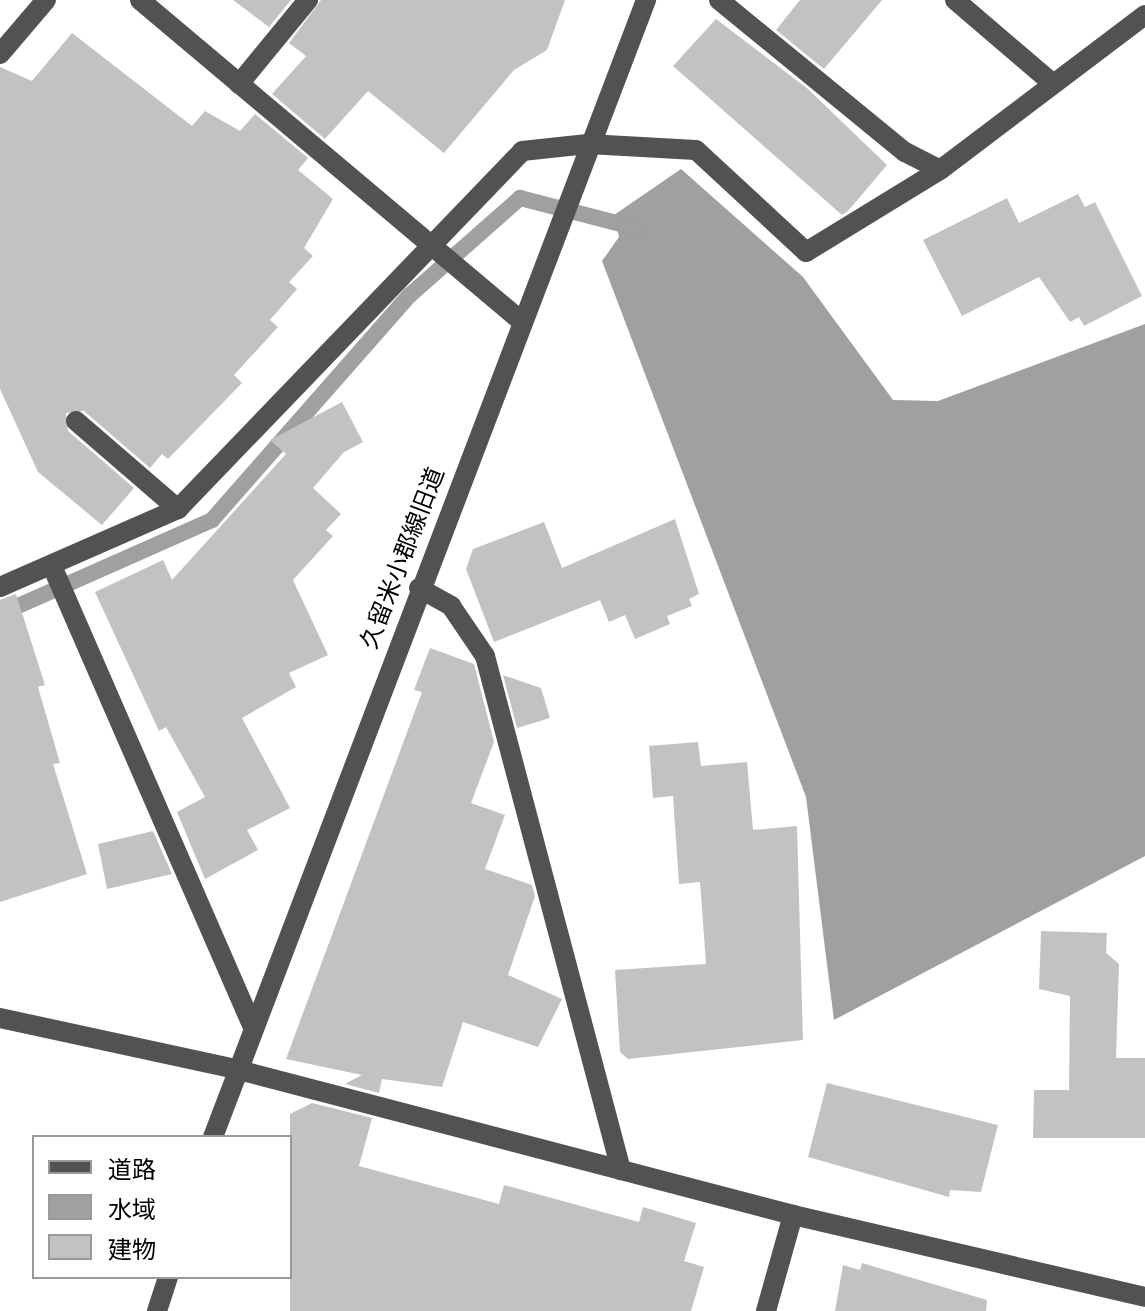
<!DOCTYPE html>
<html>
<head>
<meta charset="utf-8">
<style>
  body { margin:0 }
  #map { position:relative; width:1145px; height:1311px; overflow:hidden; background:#fff; font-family:"PT Sans","Noto Sans JP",sans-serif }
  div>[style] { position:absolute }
  .water>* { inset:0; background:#a0a0a0 }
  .stream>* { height:16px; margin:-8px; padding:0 8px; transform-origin:8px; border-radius:8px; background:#a0a0a0 }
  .building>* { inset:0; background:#c2c2c2 }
  .minor>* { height:20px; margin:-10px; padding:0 10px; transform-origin:10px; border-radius:10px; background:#525252 }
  span { translate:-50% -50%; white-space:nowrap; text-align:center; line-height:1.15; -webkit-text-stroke:8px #fff; paint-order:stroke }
  .street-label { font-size:24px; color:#000 }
  .legend { position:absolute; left:32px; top:1135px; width:260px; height:144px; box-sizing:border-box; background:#fff; border:2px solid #999; margin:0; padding:10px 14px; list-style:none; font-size:24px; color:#000 }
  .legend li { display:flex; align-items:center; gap:16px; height:40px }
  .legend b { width:40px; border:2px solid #999 }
</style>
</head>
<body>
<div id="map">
  <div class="water">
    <i style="clip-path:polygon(681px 169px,803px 277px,893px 400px,938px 401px,1145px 324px,1145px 856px,834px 1020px,806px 797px,602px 261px,619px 237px,614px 215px)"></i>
  </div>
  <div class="stream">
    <i style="left:0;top:614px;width:232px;rotate:-23.9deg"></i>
    <i style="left:212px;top:520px;width:300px;rotate:-48.7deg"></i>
    <i style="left:410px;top:295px;width:147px;rotate:-41.4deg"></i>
    <i style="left:520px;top:198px;width:120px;rotate:14.5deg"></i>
  </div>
  <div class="building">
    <i style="clip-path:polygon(233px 0,291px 0,269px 27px)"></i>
    <i style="clip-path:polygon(321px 0,565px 0,547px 50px,514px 70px,444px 153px,368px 91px,325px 139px,272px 94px,306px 56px,289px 43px)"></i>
    <i style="clip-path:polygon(800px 0,882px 0,824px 69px,776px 30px)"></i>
    <i style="clip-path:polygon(716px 19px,808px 89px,887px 165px,848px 211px,842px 215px,673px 66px)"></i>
    <i style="clip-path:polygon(72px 33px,192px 126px,205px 111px,240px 131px,255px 114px,308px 158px,298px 170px,333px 199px,304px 248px,313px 256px,289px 282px,297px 289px,270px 320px,278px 327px,234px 375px,242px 383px,168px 459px,162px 454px,150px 468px,84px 411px,66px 413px,68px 431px,134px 488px,102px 525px,38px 472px,0 389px,0 67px,32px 81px)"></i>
    <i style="clip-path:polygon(1078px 194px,1085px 207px,1095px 202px,1142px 296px,1084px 326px,1079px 317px,1070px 322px,1039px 277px,962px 316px,923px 240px,1007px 198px,1019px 223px)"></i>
    <i style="clip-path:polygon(342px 402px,363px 442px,344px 452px,313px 488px,341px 514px,326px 530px,333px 536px,293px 580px,328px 655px,289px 673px,296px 687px,242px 718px,290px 808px,247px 830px,258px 850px,205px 879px,177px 812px,205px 797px,166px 727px,159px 731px,95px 592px,163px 560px,172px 580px,286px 454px,270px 440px)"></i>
    <i style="clip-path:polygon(675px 519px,699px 594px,689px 599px,692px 606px,667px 616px,670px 624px,635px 639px,625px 615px,609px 622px,600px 600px,494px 642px,466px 569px,473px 549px,544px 522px,562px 568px)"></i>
    <i style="clip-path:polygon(16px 594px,45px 685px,38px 687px,60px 763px,53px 764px,87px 874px,0 902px,0 600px)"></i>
    <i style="clip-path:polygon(430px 648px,474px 664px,494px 742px,471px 803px,505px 815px,485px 869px,532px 885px,535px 896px,508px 975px,562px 999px,538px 1047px,463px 1022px,442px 1087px,382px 1079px,379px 1093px,345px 1084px,362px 1075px,286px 1059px,422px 692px,414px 690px)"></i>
    <i style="clip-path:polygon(503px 675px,541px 688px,550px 718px,517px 728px)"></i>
    <i style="clip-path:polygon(698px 742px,701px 766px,747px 762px,753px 830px,797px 826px,803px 1040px,628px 1059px,620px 1052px,615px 970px,706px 964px,700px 882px,679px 884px,673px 796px,653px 798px,649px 746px)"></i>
    <i style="clip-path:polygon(153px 831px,172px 874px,107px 889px,98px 844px)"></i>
    <i style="clip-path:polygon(1041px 931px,1107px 933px,1106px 953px,1119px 964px,1116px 1058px,1145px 1058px,1145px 1138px,1033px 1138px,1034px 1090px,1069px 1090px,1070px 996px,1039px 989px)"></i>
    <i style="clip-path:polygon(827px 1083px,998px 1125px,981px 1192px,950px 1190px,949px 1197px,808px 1157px)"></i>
    <i style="clip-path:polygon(312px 1103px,372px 1118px,359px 1166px,499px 1204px,504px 1185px,639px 1222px,643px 1207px,696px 1223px,684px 1261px,704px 1267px,691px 1311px,290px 1311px,290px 1114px)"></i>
    <i style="clip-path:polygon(862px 1263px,987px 1300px,986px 1311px,835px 1311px,843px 1265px,860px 1270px)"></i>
  </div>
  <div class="minor">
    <i style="left:140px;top:0;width:498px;rotate:40.1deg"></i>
    <i style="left:719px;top:0;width:240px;rotate:39.3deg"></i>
    <i style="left:905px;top:152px;width:39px;rotate:27deg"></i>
    <i style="left:955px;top:0;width:126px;rotate:40.5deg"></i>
    <i style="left:0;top:54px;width:71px;rotate:-49.6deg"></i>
    <i style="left:239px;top:84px;width:109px;rotate:-50.6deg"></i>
    <i style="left:76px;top:421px;width:135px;rotate:40.8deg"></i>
    <i style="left:52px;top:566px;width:501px;rotate:66.46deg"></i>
    <i style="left:0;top:587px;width:194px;rotate:-23.7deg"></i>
    <i style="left:178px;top:509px;width:496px;rotate:-46.1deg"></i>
    <i style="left:522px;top:151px;width:66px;rotate:-6.1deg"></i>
    <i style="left:588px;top:144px;width:108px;rotate:3.2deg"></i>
    <i style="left:696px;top:150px;width:150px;rotate:42.8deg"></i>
    <i style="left:806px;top:252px;width:157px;rotate:-31.5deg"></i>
    <i style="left:940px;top:170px;width:257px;rotate:-37.1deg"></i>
    <i style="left:419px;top:588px;width:37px;rotate:29deg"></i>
    <i style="left:451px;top:606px;width:60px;rotate:55.8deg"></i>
    <i style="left:485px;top:656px;width:532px;rotate:75.18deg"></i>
    <i style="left:0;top:1018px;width:240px;rotate:12.2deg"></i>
    <i style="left:235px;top:1069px;width:577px;rotate:14.66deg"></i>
    <i style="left:793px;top:1215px;width:361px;rotate:13.1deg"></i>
    <i style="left:213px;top:1137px;width:1217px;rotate:-69.15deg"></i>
    <i style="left:157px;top:1311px;width:36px;rotate:-72deg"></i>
    <i style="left:766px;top:1311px;width:100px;rotate:-74.3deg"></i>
  </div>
  <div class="street-label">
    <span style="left:402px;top:558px;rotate:-69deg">久留米小郡線旧道</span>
  </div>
  <ul class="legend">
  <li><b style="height:10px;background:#525252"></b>道路</li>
  <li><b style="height:22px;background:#a0a0a0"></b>水域</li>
  <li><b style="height:22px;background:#c2c2c2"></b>建物</li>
  </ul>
</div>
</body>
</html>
